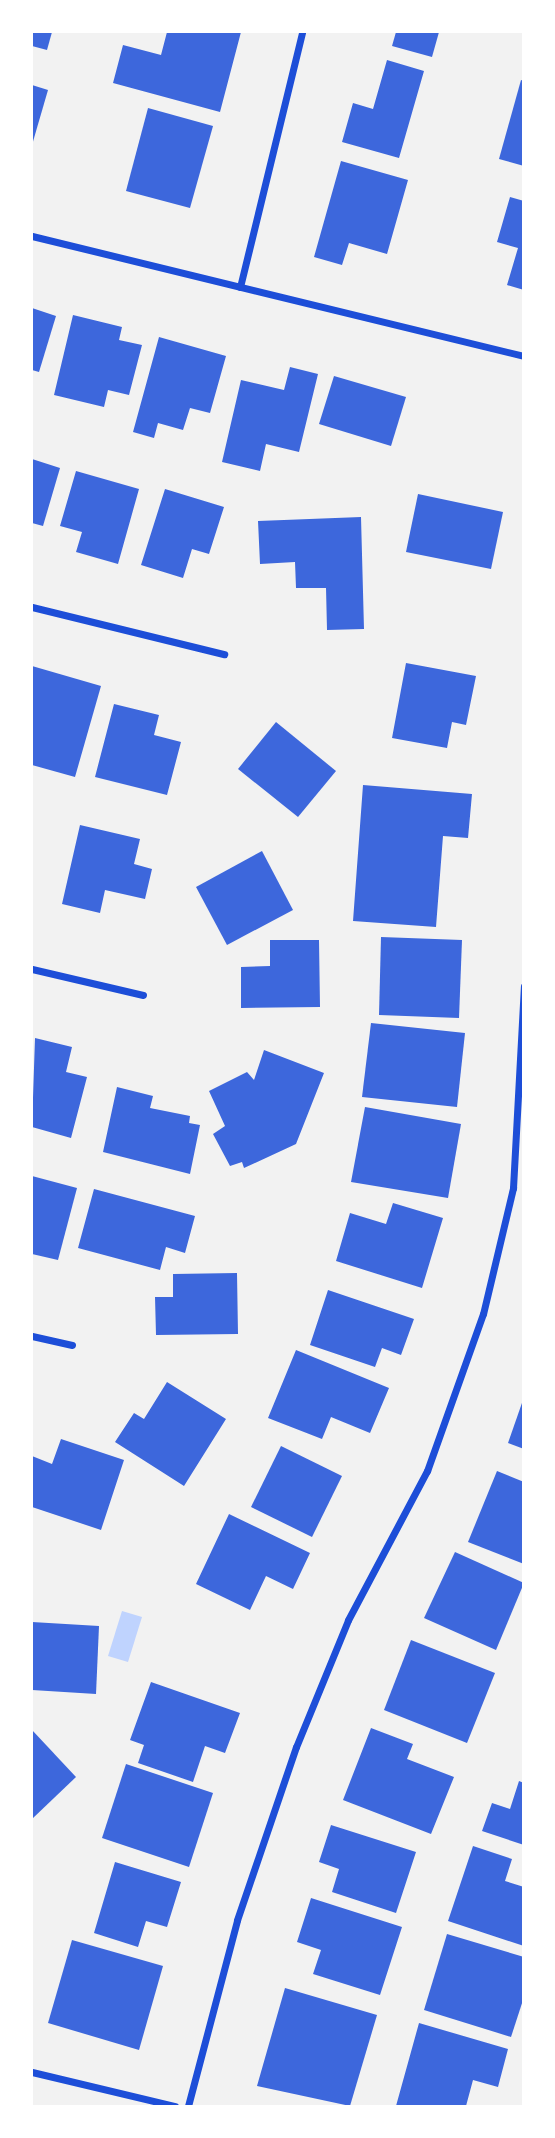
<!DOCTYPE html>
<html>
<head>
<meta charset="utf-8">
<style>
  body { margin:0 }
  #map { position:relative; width:555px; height:2138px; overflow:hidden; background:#f2f2f2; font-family:"Roboto Serif",serif }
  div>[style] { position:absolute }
  .water>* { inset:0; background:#bfd3fe }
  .building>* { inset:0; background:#3d67dc }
  .minor>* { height:7px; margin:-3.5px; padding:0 3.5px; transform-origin:3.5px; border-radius:3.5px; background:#1d4ed8 }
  span { translate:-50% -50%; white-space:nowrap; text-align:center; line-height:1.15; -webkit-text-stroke:7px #fff; paint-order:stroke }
  .frame { position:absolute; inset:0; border:33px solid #fff; pointer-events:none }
</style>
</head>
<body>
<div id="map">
  <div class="water">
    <i style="clip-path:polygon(122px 1611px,142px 1617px,128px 1662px,108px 1656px)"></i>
  </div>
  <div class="building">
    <i style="clip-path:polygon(32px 32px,52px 32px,47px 50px,32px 46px)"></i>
    <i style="clip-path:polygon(167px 32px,241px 32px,220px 112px,113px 83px,123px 45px,161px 55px)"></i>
    <i style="clip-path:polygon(396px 32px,439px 32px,432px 57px,392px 46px)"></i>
    <i style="clip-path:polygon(387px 60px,424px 71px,399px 158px,342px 142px,353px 103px,373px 109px)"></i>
    <i style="clip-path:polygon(521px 80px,524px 81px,524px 166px,499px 159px)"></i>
    <i style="clip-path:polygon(32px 85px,48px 90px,32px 145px)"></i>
    <i style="clip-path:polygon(148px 108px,213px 126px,190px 208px,126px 191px)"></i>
    <i style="clip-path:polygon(341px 161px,408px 180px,387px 254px,349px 243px,342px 265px,314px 257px)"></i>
    <i style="clip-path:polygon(510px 197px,524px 201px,524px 290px,507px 285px,518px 248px,497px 242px)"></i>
    <i style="clip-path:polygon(32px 308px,56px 316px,39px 372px,32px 370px)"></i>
    <i style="clip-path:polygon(73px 315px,122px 327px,119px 340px,142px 345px,129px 395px,108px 390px,104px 407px,54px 395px)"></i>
    <i style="clip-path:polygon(159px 337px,226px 356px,210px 413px,190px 408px,183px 430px,158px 423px,154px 438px,133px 432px)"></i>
    <i style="clip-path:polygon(290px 367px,318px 374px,299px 452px,266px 444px,260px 471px,222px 462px,241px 380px,284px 390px)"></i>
    <i style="clip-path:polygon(334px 376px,406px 397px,391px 446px,319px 424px)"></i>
    <i style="clip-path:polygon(32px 459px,60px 468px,43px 526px,32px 523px)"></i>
    <i style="clip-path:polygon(76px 471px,139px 489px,118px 564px,76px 552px,82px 532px,60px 526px)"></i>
    <i style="clip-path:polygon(165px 489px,224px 507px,209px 554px,192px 549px,183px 578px,141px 565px)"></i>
    <i style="clip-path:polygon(418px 494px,503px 512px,491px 569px,406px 552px)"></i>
    <i style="clip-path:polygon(361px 517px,364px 629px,327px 630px,326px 588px,296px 588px,295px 562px,260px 564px,258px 521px)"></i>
    <i style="clip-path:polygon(406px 663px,476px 676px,466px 725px,452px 722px,447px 748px,392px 738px)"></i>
    <i style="clip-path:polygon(32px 666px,101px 686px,75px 777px,32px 765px)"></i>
    <i style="clip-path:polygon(114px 704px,159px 715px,154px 735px,181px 742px,167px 795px,95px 777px)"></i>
    <i style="clip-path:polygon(276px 722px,336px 771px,298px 817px,238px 769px)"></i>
    <i style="clip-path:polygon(363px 785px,472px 794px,468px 838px,443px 836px,436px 927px,353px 921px)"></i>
    <i style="clip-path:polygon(80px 825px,140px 839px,134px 864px,152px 869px,145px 899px,105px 890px,100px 913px,62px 904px)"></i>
    <i style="clip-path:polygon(262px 851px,293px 910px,227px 945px,196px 887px)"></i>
    <i style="clip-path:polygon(381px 937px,462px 940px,459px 1018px,379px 1015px)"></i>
    <i style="clip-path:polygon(270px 940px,319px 940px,320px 1007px,241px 1008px,241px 967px,270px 966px)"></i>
    <i style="clip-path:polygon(371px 1023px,465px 1033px,457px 1107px,362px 1097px)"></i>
    <i style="clip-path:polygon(35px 1038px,72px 1047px,66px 1072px,87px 1077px,71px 1138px,32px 1127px)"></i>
    <i style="clip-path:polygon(264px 1050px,324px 1073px,296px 1144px,244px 1168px,242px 1162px,230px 1166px,213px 1134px,225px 1126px,209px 1091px,247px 1072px,254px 1080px)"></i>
    <i style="clip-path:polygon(117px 1087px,153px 1096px,150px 1108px,190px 1116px,189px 1123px,200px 1125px,190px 1174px,103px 1152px)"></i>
    <i style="clip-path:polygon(365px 1107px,461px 1124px,448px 1198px,351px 1182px)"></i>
    <i style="clip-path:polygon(32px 1176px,77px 1188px,58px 1260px,32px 1254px)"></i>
    <i style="clip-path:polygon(94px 1189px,195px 1216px,185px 1253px,166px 1247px,160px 1270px,78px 1248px)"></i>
    <i style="clip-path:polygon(393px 1203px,443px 1218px,422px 1288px,336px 1261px,350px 1213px,386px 1224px)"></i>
    <i style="clip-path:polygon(237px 1273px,238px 1334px,156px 1335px,155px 1297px,173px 1297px,173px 1274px)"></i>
    <i style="clip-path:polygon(328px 1290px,414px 1319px,401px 1355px,382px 1348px,375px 1367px,310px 1345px)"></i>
    <i style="clip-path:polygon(296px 1350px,389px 1388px,370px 1433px,331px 1417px,322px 1439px,268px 1418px)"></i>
    <i style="clip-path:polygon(167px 1382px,226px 1419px,184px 1486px,115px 1442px,134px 1413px,144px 1419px)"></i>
    <i style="clip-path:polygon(523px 1400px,524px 1400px,524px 1449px,508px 1443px)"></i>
    <i style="clip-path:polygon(61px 1439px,124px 1460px,101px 1530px,32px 1507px,32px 1456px,52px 1464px)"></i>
    <i style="clip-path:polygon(281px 1446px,342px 1476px,312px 1537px,251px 1507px)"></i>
    <i style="clip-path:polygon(497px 1471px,524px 1482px,524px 1564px,468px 1542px)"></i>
    <i style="clip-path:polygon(229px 1514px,310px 1553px,293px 1589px,266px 1576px,250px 1610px,196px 1584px)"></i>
    <i style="clip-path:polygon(455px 1552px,524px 1583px,496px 1650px,424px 1618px)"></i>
    <i style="clip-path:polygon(32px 1622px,99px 1626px,96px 1694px,32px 1690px)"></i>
    <i style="clip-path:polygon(411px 1640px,495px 1673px,467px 1743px,384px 1710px)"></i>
    <i style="clip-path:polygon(151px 1682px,240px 1713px,225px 1753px,205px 1746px,193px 1782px,138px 1763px,144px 1745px,130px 1740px)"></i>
    <i style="clip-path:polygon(371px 1728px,413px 1744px,407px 1759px,454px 1777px,431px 1834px,343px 1800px)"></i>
    <i style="clip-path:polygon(32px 1730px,76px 1777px,32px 1819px)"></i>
    <i style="clip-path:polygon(126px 1764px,213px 1793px,189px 1867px,102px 1838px)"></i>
    <i style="clip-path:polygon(519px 1781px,524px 1783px,524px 1845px,482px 1831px,492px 1803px,510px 1809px)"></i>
    <i style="clip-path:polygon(331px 1825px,416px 1852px,396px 1913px,332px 1892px,339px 1869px,319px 1862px)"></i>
    <i style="clip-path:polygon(473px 1846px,512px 1859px,505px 1881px,524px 1887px,524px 1946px,448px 1921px)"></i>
    <i style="clip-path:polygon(115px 1862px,181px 1882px,167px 1927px,146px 1921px,138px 1947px,94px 1933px)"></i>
    <i style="clip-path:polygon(311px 1898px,402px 1927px,380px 1995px,313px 1974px,321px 1950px,297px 1942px)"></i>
    <i style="clip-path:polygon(447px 1934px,524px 1957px,524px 1997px,511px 2037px,424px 2010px)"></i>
    <i style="clip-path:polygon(72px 1940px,163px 1966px,139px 2050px,48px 2023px)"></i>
    <i style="clip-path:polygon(285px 1988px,377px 2015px,350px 2106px,257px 2086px)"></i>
    <i style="clip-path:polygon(419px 2023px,508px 2049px,498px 2087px,473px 2080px,466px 2106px,396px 2106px)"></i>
  </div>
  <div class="minor">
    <i style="left:32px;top:236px;width:506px;rotate:13.71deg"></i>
    <i style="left:240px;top:287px;width:262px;rotate:-76.3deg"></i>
    <i style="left:32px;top:607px;width:198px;rotate:13.8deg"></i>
    <i style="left:32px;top:969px;width:114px;rotate:13.2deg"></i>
    <i style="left:32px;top:1336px;width:41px;rotate:12.7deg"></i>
    <i style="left:32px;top:2072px;width:147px;rotate:13.4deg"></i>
    <i style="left:188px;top:2106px;width:192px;rotate:-75.2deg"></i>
    <i style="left:237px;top:1920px;width:183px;rotate:-71.2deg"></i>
    <i style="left:296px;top:1747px;width:137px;rotate:-67.7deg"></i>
    <i style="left:348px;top:1620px;width:169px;rotate:-62.1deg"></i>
    <i style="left:427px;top:1471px;width:167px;rotate:-70.4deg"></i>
    <i style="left:483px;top:1314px;width:130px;rotate:-76.6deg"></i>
    <i style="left:513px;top:1188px;width:202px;rotate:-86.9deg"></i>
  </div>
  <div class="frame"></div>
</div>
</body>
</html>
